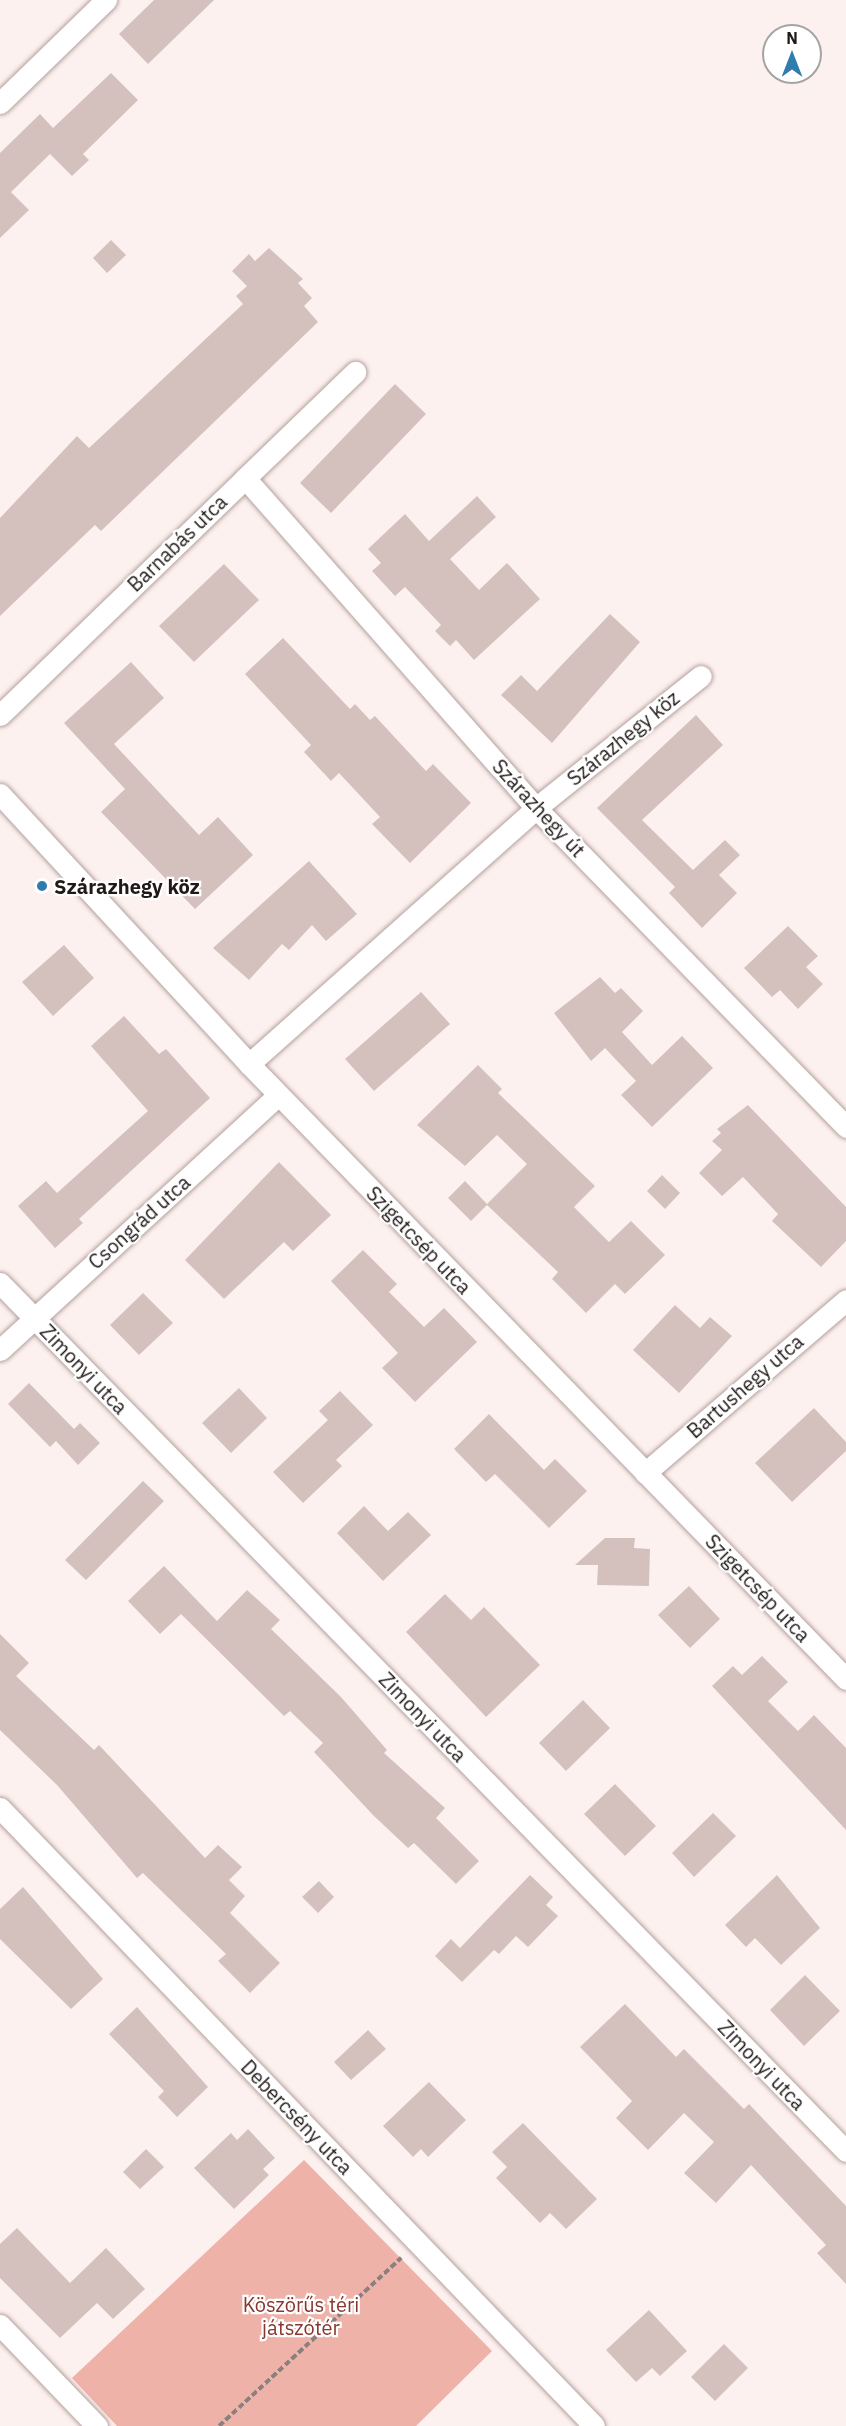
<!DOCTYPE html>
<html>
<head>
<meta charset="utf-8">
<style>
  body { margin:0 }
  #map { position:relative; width:846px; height:2426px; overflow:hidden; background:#fdf1ef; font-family:"IBM Plex Sans",sans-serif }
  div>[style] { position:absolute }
  .green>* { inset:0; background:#eeb2a9 }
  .building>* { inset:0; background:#d4c1be }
  .path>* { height:4px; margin-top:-2px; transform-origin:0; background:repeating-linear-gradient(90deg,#8a817f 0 6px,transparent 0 9px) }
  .roads { filter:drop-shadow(0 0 2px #b3a19e) drop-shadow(0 0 2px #b3a19e) }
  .minor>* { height:21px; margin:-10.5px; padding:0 10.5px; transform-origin:10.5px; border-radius:10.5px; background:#fff }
  .dots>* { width:16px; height:16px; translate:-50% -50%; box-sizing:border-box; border:3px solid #fff; border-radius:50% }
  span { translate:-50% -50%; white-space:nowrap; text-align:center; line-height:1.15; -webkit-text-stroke:4.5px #fff; paint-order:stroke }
  .street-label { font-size:20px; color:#201918 }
  .poi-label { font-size:20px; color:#201918; font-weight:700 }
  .left { translate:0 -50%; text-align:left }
  .park-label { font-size:20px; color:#863830 }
  .north { position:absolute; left:762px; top:24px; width:60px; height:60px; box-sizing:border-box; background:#fff; border:2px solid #a6a3a3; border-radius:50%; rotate:0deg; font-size:16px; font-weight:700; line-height:24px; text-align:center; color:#201918 }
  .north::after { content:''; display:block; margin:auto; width:21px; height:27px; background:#2f7caf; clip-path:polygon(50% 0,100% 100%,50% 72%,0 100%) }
</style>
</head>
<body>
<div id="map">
  <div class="green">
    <i style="clip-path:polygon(304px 2160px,492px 2351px,416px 2426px,117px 2426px,72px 2378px)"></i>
  </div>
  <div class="building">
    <i style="clip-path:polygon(154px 0,214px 0,148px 64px,119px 34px)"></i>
    <i style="clip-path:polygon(111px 73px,138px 100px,83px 154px,89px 160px,72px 176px,50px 154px,11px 192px,29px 210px,0 238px,0 153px,40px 114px,53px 128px)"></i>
    <i style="clip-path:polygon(111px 240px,126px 255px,107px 273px,93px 258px)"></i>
    <i style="clip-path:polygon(269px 248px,303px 279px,298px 283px,312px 298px,304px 306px,318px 322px,101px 531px,95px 525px,0 616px,0 518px,77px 436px,89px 448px,243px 304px,236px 296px,247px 286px,232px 271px,249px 254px,255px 261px)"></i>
    <i style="clip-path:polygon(395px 384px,426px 414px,331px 513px,300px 483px)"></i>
    <i style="clip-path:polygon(477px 496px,496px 517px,450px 559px,479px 590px,507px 563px,540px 599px,474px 660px,456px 640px,450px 646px,435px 631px,441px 625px,405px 587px,395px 596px,372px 571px,381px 563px,368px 549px,405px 514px,429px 541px)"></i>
    <i style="clip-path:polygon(224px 564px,259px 600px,194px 662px,159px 626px)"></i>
    <i style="clip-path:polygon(610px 614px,640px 642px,552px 743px,501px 695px,521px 675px,537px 691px)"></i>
    <i style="clip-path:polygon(283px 638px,350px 709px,355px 704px,370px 720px,375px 716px,426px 771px,433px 764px,471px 803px,410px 863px,372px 824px,380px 817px,339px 773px,331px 781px,304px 752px,311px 745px,245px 674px)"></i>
    <i style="clip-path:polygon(131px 662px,164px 698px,114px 744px,199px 835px,218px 817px,253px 855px,195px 909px,101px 812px,125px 789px,64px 723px)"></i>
    <i style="clip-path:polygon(696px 715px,723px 745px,642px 820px,693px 870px,725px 840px,740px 855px,719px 875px,737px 893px,702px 928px,669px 893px,675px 887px,597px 808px)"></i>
    <i style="clip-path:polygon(309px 861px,357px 914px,326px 941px,312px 925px,289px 950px,282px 944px,249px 980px,213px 948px)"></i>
    <i style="clip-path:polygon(788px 926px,818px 956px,806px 967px,823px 984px,798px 1009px,780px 990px,772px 997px,744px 968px)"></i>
    <i style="clip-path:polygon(64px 945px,94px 978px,53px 1016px,22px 982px)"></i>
    <i style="clip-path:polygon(600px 977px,615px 993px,621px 988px,643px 1011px,622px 1032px,652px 1065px,682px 1036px,713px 1068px,652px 1127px,621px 1095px,636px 1081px,605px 1048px,591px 1061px,554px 1013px)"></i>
    <i style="clip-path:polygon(421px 992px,450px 1024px,374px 1091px,345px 1059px)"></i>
    <i style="clip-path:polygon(124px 1016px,159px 1054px,166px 1049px,210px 1098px,79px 1219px,83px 1223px,55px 1248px,18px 1206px,46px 1181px,57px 1193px,148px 1111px,91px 1046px)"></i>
    <i style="clip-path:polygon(478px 1065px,502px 1089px,498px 1093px,595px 1186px,574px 1207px,609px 1242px,631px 1221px,665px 1255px,625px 1294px,615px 1284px,586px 1313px,552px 1279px,558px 1272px,487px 1205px,471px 1221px,448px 1198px,465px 1181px,487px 1204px,527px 1164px,497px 1135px,465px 1166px,417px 1125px)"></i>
    <i style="clip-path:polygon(748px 1105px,846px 1207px,846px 1241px,821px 1267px,772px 1221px,778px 1214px,743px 1177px,722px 1196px,699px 1173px,722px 1150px,712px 1141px,721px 1133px,717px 1129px)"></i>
    <i style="clip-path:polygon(279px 1162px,331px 1215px,293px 1251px,284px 1242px,224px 1299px,185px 1260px)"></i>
    <i style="clip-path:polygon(662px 1175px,680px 1193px,665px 1209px,647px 1191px)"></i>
    <i style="clip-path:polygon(363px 1250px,397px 1284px,389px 1292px,424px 1327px,444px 1308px,477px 1342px,415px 1402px,382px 1368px,398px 1353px,331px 1281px)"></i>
    <i style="clip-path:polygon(143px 1293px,173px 1323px,139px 1355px,110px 1325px)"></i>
    <i style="clip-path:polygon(675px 1305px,700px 1328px,710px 1317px,732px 1336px,679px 1393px,633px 1350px)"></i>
    <i style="clip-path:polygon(29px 1383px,74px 1429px,80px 1423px,100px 1443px,78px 1465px,56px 1441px,50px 1447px,8px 1404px)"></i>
    <i style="clip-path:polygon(239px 1388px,267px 1418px,231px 1453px,202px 1423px)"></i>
    <i style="clip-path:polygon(340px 1391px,373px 1425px,336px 1460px,342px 1466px,303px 1503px,273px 1472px,328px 1420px,319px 1411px)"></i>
    <i style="clip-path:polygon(814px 1408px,846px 1442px,846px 1451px,792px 1502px,755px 1463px)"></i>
    <i style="clip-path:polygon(489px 1414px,544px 1470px,555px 1459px,587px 1491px,549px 1528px,495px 1474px,486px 1482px,454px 1449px)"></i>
    <i style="clip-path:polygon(143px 1481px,164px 1501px,86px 1580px,65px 1560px)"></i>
    <i style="clip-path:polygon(364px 1506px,388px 1531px,408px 1512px,431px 1535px,383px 1581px,337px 1533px)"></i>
    <i style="clip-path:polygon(605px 1538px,635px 1538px,634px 1548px,650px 1549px,649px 1586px,597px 1585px,598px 1565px,575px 1565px)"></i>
    <i style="clip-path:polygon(164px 1566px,217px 1621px,247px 1590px,280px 1620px,271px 1629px,341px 1697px,387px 1750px,384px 1753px,445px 1808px,436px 1818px,479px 1861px,456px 1884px,414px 1843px,408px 1848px,373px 1815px,314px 1752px,323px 1743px,290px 1711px,284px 1716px,181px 1614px,160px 1634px,128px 1601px)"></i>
    <i style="clip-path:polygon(689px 1586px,720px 1619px,690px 1648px,658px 1615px)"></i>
    <i style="clip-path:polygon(445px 1594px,471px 1620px,484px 1607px,540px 1665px,486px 1717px,406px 1632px)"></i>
    <i style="clip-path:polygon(0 1634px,29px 1663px,16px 1676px,94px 1750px,99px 1745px,205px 1858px,218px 1845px,242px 1867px,229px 1880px,245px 1896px,230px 1913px,280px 1963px,250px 1993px,218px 1961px,226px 1954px,143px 1873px,137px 1878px,57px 1785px,0 1730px)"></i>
    <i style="clip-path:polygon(762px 1656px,788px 1682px,768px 1701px,798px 1731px,814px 1715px,846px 1748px,846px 1830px,712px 1686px,733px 1666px,742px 1675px)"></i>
    <i style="clip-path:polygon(583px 1700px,610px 1728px,566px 1771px,539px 1743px)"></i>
    <i style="clip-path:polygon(615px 1784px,656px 1826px,625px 1856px,584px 1814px)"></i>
    <i style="clip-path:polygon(713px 1813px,736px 1836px,694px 1877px,672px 1853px)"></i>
    <i style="clip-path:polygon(530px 1875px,553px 1897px,546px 1905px,558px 1916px,528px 1947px,516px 1936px,499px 1954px,494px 1950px,462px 1982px,435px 1956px,451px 1939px,460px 1948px)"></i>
    <i style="clip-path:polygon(777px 1875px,820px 1928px,781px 1965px,755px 1938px,746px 1947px,725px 1925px)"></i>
    <i style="clip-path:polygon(319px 1881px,334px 1897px,318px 1913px,302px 1897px)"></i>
    <i style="clip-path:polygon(23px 1887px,103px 1979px,71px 2009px,0 1939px,0 1909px)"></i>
    <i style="clip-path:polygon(805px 1975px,840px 2011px,804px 2046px,770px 2010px)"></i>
    <i style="clip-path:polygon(625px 2004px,676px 2057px,684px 2049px,744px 2109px,749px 2104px,846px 2206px,846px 2284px,817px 2253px,826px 2245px,751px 2165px,716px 2203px,684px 2173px,714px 2142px,684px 2113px,648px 2150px,616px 2118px,632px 2101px,580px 2047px)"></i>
    <i style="clip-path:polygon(137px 2007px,208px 2087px,177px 2117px,158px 2097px,164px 2091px,109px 2034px)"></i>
    <i style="clip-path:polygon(368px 2030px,386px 2049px,351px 2080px,334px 2062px)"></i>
    <i style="clip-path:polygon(429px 2082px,466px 2120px,428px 2157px,421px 2149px,413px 2157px,383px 2126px)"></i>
    <i style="clip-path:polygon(523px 2123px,597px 2199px,566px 2229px,550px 2213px,540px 2223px,496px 2178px,507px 2167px,492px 2152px)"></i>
    <i style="clip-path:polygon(248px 2129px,275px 2158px,263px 2169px,269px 2175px,234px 2209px,194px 2168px,231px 2133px,237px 2140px)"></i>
    <i style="clip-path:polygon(146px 2149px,164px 2167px,140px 2189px,123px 2172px)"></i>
    <i style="clip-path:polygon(17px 2228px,70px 2283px,106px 2248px,145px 2289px,113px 2319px,97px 2303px,60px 2338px,0 2278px,0 2244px)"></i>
    <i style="clip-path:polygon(649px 2310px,687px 2351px,660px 2376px,652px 2368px,636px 2382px,606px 2350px)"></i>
    <i style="clip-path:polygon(724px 2344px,748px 2368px,715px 2401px,691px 2377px)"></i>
  </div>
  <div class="path">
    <i style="left:219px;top:2426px;width:248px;rotate:-42.7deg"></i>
  </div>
  <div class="roads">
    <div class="minor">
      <i style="left:0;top:103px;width:148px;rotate:-44.2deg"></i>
      <i style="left:245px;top:478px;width:440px;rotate:48.6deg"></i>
      <i style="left:536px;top:808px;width:445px;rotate:45.8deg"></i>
      <i style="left:0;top:715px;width:494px;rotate:-44deg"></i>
      <i style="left:0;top:794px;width:367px;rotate:47.3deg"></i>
      <i style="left:249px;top:1064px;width:857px;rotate:45.85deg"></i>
      <i style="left:249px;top:1064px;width:385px;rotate:-41.7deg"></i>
      <i style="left:536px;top:808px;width:211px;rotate:-38.7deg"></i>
      <i style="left:0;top:1283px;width:1212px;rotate:45.74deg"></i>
      <i style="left:0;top:1350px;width:377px;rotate:-42.5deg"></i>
      <i style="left:645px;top:1473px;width:265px;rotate:-40.7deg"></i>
      <i style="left:0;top:1808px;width:857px;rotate:46.13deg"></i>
      <i style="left:0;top:2325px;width:140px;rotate:46.2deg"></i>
    </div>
  </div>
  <div class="dots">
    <i style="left:42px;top:886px;background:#2f7caf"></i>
  </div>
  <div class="street-label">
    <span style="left:177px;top:543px;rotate:-44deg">Barnabás utca</span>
    <span style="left:623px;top:738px;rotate:-39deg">Szárazhegy köz</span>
    <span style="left:539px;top:808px;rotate:47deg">Szárazhegy út</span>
    <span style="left:139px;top:1222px;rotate:-42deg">Csongrád utca</span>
    <span style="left:419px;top:1240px;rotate:46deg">Szigetcsép utca</span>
    <span style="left:84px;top:1369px;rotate:46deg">Zimonyi utca</span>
    <span style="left:745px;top:1386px;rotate:-41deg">Bartushegy utca</span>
    <span style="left:758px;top:1588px;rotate:46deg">Szigetcsép utca</span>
    <span style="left:423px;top:1717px;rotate:46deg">Zimonyi utca</span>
    <span style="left:762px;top:2065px;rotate:46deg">Zimonyi utca</span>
    <span style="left:297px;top:2117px;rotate:46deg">Debercsény utca</span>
  </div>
  <div class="poi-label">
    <span class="left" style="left:54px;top:886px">Szárazhegy köz</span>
  </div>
  <div class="park-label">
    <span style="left:301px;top:2316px">Köszörűs téri<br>játszótér</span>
  </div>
  <div class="north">N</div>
</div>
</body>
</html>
